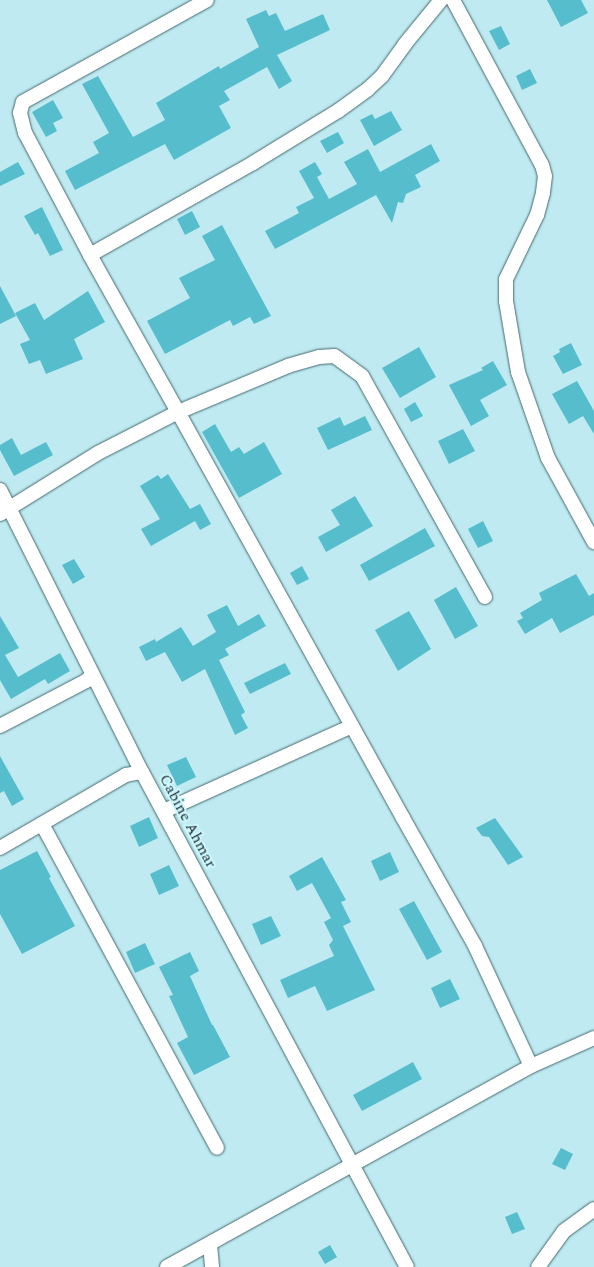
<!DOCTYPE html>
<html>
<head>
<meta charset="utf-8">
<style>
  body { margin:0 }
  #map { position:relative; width:594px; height:1267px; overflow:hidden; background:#c0eaf1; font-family:Spectral,serif }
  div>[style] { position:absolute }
  .building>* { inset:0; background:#56bdcc }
  .roads { filter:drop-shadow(0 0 1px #42696f) drop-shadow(0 0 1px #42696f) }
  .street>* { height:14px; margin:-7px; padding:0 7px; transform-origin:7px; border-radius:7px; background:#fff }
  span { translate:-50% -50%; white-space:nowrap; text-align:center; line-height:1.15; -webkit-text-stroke:4px #cdf8fe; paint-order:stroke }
  .street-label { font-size:16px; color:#253538 }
</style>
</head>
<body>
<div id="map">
  <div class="building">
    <i style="clip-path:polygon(547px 0,581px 0,588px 13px,561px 27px)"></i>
    <i style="clip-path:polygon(266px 10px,269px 16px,276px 13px,285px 31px,323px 14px,330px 30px,277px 55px,292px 81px,279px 89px,267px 67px,224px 91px,230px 100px,219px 106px,231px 128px,174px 160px,165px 144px,75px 190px,65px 171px,99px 153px,93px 142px,109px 133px,82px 84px,98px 76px,133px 137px,165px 120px,156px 103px,219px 66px,220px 69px,259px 47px,246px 19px)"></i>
    <i style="clip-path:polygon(501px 26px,510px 44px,499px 50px,489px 31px)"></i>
    <i style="clip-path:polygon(530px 69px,537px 83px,522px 90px,516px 76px)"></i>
    <i style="clip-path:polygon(53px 100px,63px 118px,53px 123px,57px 131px,46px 137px,32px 112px)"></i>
    <i style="clip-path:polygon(391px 111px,402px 130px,374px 146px,360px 120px,372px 114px,375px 119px)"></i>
    <i style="clip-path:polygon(338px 132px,344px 143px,327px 153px,320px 141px)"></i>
    <i style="clip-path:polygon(431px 144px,440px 161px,415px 175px,421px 187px,406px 194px,403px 203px,398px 202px,392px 223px,376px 195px,275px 249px,265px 231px,299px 213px,296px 207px,314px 198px,299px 171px,315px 162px,322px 174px,317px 177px,329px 199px,357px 184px,344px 162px,368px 149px,380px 172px)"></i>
    <i style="clip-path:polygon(18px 162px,25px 174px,0 186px,0 172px)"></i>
    <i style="clip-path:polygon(42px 207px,63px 250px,50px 256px,38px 233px,35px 235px,24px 216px)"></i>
    <i style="clip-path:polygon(192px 211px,200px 227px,185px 235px,177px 219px)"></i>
    <i style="clip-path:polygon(222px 225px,271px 316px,254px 324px,250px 317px,233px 326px,230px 320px,165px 354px,147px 321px,190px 298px,179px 278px,215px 260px,202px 236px)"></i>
    <i style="clip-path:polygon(0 286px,16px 316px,0 324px)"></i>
    <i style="clip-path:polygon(88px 291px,105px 322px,74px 339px,83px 359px,46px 374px,40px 360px,29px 364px,20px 344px,30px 340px,15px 313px,35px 303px,44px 320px)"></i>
    <i style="clip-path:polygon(571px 343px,582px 365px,563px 374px,553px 356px,560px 352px,559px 349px)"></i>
    <i style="clip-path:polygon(419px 347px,436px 377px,400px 398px,382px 368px)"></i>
    <i style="clip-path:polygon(493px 361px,507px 385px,480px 400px,489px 416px,471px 426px,449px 385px,483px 370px,481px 368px)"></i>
    <i style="clip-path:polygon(577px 381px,594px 411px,594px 434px,583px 416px,569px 424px,552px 394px)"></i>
    <i style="clip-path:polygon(415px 402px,423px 416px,411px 422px,404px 409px)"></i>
    <i style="clip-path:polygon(365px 416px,372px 430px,328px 450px,317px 428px,340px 417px,344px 426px)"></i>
    <i style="clip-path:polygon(215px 424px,231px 452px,239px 447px,244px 454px,264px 442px,282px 474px,239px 498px,202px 432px)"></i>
    <i style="clip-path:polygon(463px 429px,475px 451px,449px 464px,438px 441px)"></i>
    <i style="clip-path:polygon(12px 438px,21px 455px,46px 442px,53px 455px,14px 476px,0 450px,0 445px)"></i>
    <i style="clip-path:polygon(168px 474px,190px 509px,200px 504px,211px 524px,200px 530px,195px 521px,151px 546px,141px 529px,160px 519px,140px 486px,158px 475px,161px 479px)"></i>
    <i style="clip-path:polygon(355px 496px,373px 526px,326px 552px,318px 537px,340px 525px,331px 510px)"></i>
    <i style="clip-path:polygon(483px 521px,493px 541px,478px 548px,468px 529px)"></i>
    <i style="clip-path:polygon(425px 528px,435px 546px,369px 581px,360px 565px)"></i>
    <i style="clip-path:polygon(74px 559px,85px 577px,73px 584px,62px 565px)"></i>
    <i style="clip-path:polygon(302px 566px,309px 579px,297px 585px,290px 573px)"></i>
    <i style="clip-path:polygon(576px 574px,589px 596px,594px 593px,594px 615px,560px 633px,552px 618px,525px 634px,517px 621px,523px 618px,520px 613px,542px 600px,539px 593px)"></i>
    <i style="clip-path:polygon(456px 587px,478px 626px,455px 639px,434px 600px)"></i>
    <i style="clip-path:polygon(227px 605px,238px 626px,259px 614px,266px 626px,225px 649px,229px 655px,219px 660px,245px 712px,241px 715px,248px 728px,235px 735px,205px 669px,182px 682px,165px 652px,146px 661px,139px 647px,155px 639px,156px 642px,181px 627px,193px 646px,216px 632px,207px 615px)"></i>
    <i style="clip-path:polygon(409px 611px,431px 649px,398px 671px,375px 630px)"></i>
    <i style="clip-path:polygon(0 616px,19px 648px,5px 655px,18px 677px,60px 653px,70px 671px,48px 684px,45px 679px,11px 699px,0 680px)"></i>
    <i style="clip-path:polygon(285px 663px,291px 674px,250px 694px,244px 683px)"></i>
    <i style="clip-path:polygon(0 756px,24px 799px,12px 806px,4px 791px,0 793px)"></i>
    <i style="clip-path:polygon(186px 757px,196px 777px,177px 786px,167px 765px)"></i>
    <i style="clip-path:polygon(149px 817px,158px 838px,139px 847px,130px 826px)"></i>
    <i style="clip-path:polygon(495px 818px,523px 857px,508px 865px,489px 837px,482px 836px,476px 828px)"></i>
    <i style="clip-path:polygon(37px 851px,51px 877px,49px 878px,75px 926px,22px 954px,0 914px,0 870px)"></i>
    <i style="clip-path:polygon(390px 852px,399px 872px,380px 881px,371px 861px)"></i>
    <i style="clip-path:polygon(322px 857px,346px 900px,341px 902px,351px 922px,343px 926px,375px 990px,327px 1011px,315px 986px,288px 998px,280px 980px,334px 956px,329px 945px,333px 940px,324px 922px,331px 918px,312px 883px,297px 891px,289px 876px)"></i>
    <i style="clip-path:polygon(169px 865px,179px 886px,159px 895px,150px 874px)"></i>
    <i style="clip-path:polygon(414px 901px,442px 952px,427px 960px,399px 909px)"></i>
    <i style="clip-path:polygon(271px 916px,281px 936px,261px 945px,252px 924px)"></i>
    <i style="clip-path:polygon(145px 943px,155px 964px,135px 973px,126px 952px)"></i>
    <i style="clip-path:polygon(190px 952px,199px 971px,190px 976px,212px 1025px,213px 1025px,230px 1057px,194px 1075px,177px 1043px,188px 1037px,169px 996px,173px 995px,159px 967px)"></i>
    <i style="clip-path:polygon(450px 979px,460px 999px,440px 1008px,431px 988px)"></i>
    <i style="clip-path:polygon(413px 1062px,422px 1079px,362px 1111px,353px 1095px)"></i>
    <i style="clip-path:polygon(561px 1148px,573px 1154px,565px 1170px,552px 1164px)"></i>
    <i style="clip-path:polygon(517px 1212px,525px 1229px,512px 1234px,505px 1217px)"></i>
    <i style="clip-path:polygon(330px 1245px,337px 1257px,325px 1264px,318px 1252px)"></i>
  </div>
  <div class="roads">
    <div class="street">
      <i style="left:453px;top:0;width:187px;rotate:61.7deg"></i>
      <i style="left:542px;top:165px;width:11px;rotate:75deg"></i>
      <i style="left:545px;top:176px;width:17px;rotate:97deg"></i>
      <i style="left:543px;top:193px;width:23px;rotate:105deg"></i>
      <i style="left:537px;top:215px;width:71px;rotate:115.8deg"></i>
      <i style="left:506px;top:279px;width:22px;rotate:90deg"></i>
      <i style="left:506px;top:301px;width:72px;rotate:80.4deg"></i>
      <i style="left:518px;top:372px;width:91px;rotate:70.8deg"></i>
      <i style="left:548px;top:458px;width:96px;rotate:61.3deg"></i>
      <i style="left:90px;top:255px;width:138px;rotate:-118deg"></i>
      <i style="left:25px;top:133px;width:21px;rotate:-104deg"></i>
      <i style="left:20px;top:113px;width:11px;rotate:-75deg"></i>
      <i style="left:23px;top:102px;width:210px;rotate:-29deg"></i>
      <i style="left:0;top:490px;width:316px;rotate:63.3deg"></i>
      <i style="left:142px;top:772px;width:561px;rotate:61.84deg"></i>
      <i style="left:0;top:514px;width:115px;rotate:-31.9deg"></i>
      <i style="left:98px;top:453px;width:90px;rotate:-27.1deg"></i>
      <i style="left:178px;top:412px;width:180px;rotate:-119.3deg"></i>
      <i style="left:90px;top:255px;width:187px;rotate:-29.4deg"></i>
      <i style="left:253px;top:163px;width:100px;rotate:-31.5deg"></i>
      <i style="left:338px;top:111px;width:37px;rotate:-36deg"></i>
      <i style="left:368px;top:89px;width:19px;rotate:-43deg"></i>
      <i style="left:382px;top:76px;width:39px;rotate:-54deg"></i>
      <i style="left:405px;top:44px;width:57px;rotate:-50.7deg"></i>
      <i style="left:485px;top:597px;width:253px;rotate:-119.1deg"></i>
      <i style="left:362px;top:376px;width:34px;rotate:-144deg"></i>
      <i style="left:334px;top:356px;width:15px;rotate:176deg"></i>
      <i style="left:319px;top:357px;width:32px;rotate:164deg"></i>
      <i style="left:288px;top:366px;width:119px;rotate:157.3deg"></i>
      <i style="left:178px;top:412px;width:464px;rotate:61deg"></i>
      <i style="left:403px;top:818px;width:147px;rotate:60.6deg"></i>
      <i style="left:475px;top:946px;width:132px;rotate:65deg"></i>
      <i style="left:0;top:726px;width:97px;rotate:-27.6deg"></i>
      <i style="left:86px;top:681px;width:8px;rotate:-45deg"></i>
      <i style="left:164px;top:811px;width:206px;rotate:-24.3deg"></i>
      <i style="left:42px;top:824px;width:368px;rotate:61.6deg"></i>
      <i style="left:0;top:848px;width:146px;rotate:-30.1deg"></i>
      <i style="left:126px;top:775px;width:16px;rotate:-11deg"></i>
      <i style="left:210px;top:1244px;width:23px;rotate:85deg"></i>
      <i style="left:167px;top:1267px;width:416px;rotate:-28.9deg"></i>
      <i style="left:531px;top:1066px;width:69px;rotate:-24deg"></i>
      <i style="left:538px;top:1267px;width:44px;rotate:-54.2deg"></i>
      <i style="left:564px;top:1231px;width:37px;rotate:-36deg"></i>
    </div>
  </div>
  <div class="street-label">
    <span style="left:188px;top:821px;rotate:62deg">Cabine Ahmar</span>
  </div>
</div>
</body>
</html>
